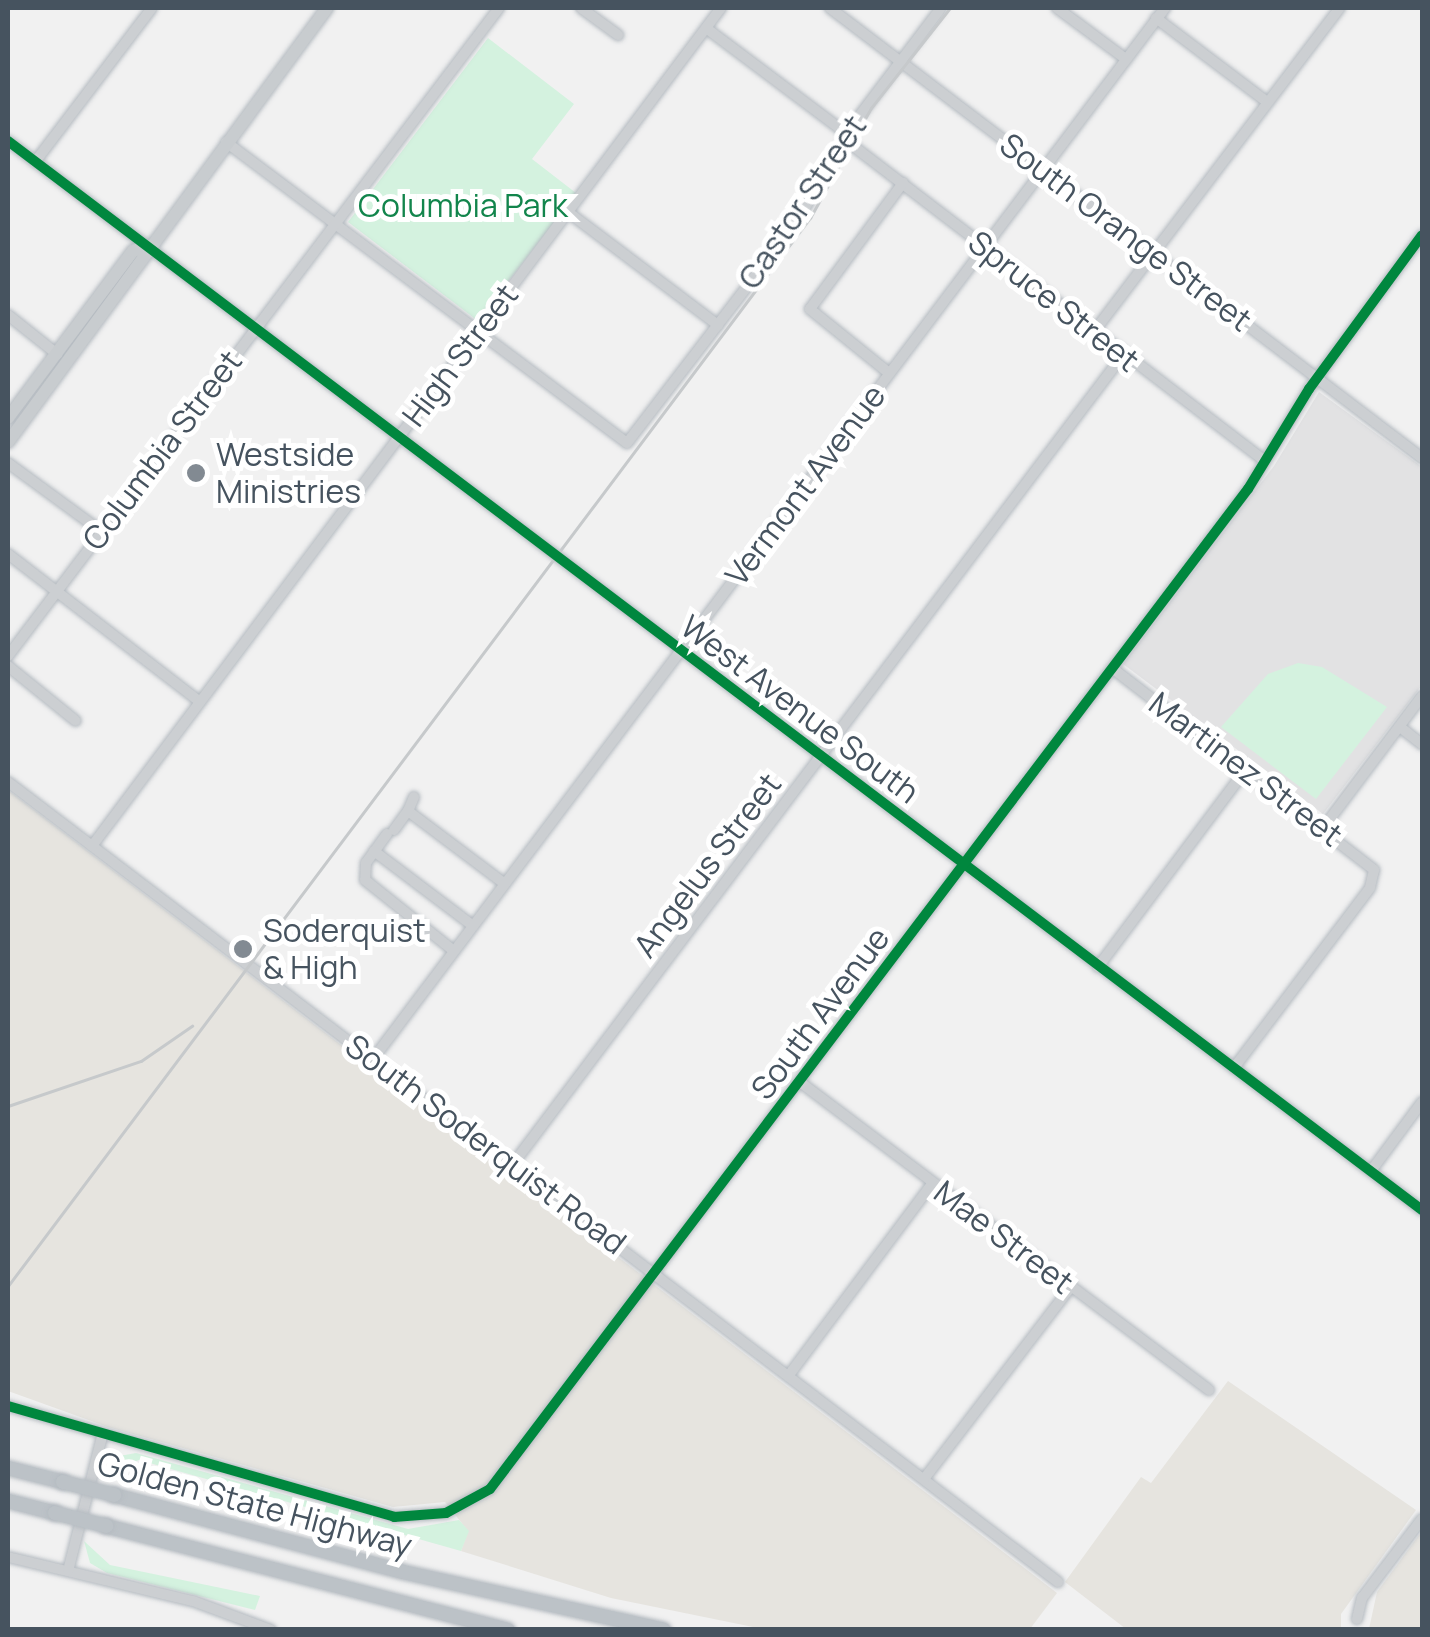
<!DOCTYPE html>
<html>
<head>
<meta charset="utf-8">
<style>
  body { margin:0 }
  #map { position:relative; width:1430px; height:1637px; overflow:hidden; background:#f1f1f1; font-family:Manrope,sans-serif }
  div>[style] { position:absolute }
  .commercial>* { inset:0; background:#e6e4df }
  .education>* { inset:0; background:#e2e2e3 }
  .green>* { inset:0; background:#d4f2df }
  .roads { filter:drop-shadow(0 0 2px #b5bbc1) drop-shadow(0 0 2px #b5bbc1) }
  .minor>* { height:10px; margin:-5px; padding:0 5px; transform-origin:5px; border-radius:5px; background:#cccfd2 }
  .major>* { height:12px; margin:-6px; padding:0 6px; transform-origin:6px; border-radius:6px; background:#c8cccf }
  .highway>* { height:14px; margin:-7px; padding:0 7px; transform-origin:7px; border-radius:7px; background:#bcc2c7 }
  .rail>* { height:2.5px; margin:-1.25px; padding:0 1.25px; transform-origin:1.25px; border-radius:1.25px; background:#c6c9cb }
  .bridges { filter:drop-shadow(0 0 2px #b5bbc1) drop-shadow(0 0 2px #b5bbc1) }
  .highway-bridge>* { height:14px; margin:-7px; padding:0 7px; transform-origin:7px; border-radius:7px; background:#bcc2c7 }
  .cycleway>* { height:10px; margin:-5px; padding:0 5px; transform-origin:5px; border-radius:5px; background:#00873e }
  .dots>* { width:28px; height:28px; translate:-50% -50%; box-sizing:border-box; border:5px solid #fff; border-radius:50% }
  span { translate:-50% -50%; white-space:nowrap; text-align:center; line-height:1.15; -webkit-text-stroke:10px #fff; paint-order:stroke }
  .street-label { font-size:32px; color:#46535f }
  .park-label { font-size:32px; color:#12854c }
  .poi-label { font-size:32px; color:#46535f }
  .left { translate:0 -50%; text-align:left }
  .frame { position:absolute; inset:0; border:10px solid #46535f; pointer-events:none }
</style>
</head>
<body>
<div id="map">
  <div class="commercial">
    <i style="clip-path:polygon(8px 790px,1057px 1593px,1030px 1629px,763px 1629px,611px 1598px,461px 1551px,468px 1531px,445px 1502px,393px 1507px,108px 1427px,8px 1391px)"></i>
    <i style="clip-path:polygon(1228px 1381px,1416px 1510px,1341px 1614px,1341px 1629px,1126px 1629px,1065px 1582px,1141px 1477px,1151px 1483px)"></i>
    <i style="clip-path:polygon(1422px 1531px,1422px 1629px,1369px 1629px,1377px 1592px)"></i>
  </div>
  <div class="education">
    <i style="clip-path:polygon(1319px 392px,1422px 467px,1422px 685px,1323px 814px,1123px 664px,1274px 466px)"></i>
  </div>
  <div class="green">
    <i style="clip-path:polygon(488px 38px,574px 104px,532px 159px,576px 193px,478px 321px,348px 222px)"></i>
    <i style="clip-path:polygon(1298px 663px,1322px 667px,1387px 707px,1316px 799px,1221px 727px,1268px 674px)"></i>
    <i style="clip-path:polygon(136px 1453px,408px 1529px,459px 1520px,469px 1531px,461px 1551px,139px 1460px,101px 1476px,114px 1457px)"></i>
    <i style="clip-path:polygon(84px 1541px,110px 1565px,260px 1596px,255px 1610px,107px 1573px,90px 1563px)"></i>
  </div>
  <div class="roads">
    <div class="minor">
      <i style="left:581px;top:8px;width:46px;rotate:36.1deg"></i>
      <i style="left:830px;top:8px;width:744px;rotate:37.24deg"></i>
      <i style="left:1057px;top:8px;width:86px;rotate:36.5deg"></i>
      <i style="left:1156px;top:18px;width:139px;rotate:37.1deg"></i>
      <i style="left:706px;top:28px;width:176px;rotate:36.9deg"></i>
      <i style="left:844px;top:139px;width:530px;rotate:37.41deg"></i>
      <i style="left:8px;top:141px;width:1773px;rotate:37.09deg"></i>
      <i style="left:226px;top:142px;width:501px;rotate:36.89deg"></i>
      <i style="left:627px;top:443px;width:281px;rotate:-52.5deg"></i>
      <i style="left:798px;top:220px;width:112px;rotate:-60deg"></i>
      <i style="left:854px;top:123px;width:144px;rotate:-52.9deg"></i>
      <i style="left:35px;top:162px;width:193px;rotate:-52.8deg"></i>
      <i style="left:568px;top:212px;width:188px;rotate:37deg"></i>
      <i style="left:8px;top:315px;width:63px;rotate:38.5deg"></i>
      <i style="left:1096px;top:329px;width:403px;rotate:-52.8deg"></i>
      <i style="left:889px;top:373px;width:102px;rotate:-141deg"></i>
      <i style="left:810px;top:309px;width:157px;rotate:-53.6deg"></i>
      <i style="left:8px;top:463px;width:115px;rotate:36.2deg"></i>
      <i style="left:8px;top:554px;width:242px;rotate:37.6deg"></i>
      <i style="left:8px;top:656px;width:813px;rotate:-52.85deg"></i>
      <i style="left:8px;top:666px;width:87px;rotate:39deg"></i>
      <i style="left:1112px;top:668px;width:331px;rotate:37.6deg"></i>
      <i style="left:1374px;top:870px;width:18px;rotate:103deg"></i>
      <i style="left:1370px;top:888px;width:226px;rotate:127.1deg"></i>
      <i style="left:1400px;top:727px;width:28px;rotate:38deg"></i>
      <i style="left:8px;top:782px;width:1320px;rotate:37.3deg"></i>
      <i style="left:414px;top:797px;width:15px;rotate:113deg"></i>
      <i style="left:408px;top:811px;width:121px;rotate:37deg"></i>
      <i style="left:1323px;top:828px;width:165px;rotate:-53.1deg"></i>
      <i style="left:394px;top:830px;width:24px;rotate:-54deg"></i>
      <i style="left:387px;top:834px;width:36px;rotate:126deg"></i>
      <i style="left:366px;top:863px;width:17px;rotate:93deg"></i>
      <i style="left:365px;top:880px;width:114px;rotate:38.6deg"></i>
      <i style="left:92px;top:846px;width:1048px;rotate:-53.11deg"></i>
      <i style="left:374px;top:851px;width:124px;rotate:37.1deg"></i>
      <i style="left:1098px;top:967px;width:247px;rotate:-53.2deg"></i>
      <i style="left:373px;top:1059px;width:1316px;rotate:-53deg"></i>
      <i style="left:800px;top:1082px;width:512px;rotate:36.98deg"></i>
      <i style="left:513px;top:1164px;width:1012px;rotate:-52.99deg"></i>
      <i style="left:1371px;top:1171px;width:86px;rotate:-53.5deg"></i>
      <i style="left:789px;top:1375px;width:239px;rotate:-53.2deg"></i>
      <i style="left:8px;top:1406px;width:402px;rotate:16deg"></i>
      <i style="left:394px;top:1517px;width:52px;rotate:-4.4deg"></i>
      <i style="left:446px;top:1513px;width:50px;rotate:-28.6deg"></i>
      <i style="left:490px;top:1489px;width:1255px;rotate:-52.84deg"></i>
      <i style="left:1248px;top:489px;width:117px;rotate:-58.6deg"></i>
      <i style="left:1309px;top:389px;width:191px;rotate:-53.7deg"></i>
      <i style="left:924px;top:1479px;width:242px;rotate:-52.6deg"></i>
      <i style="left:8px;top:1557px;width:190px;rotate:13.4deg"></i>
      <i style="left:193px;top:1601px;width:83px;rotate:20.4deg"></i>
      <i style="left:68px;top:1571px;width:138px;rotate:-75.8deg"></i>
      <i style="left:1357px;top:1619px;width:22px;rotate:-77deg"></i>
      <i style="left:1362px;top:1598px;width:99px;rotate:-52.8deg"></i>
    </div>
    <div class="major">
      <i style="left:8px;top:418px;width:209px;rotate:-53.2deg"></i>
      <i style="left:133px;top:251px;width:16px;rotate:-18deg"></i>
      <i style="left:8px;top:442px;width:539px;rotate:-53.68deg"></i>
    </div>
    <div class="highway">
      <i style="left:8px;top:1468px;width:57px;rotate:14.3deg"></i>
      <i style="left:114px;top:1495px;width:299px;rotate:14.9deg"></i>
      <i style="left:403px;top:1572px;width:267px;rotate:12.5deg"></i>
      <i style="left:8px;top:1501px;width:49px;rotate:14.3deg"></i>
      <i style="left:106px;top:1526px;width:415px;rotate:14.5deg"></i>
    </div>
  </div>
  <div class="rail">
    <i style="left:8px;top:1106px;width:140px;rotate:-18.7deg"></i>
    <i style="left:141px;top:1061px;width:62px;rotate:-34.5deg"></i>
    <i style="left:8px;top:1286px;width:1336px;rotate:-53.1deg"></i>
    <i style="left:810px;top:218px;width:126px;rotate:-61deg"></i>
    <i style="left:871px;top:108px;width:127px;rotate:-51.7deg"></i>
  </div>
  <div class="bridges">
    <div class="highway-bridge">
      <i style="left:63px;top:1482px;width:53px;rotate:14.3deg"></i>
      <i style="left:55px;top:1513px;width:53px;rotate:14.3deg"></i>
    </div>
  </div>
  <div class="cycleway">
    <i style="left:8px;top:141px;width:1773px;rotate:37.09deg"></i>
    <i style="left:8px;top:1406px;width:402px;rotate:16deg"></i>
    <i style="left:394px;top:1517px;width:52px;rotate:-4.4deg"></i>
    <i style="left:446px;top:1513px;width:50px;rotate:-28.6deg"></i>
    <i style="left:490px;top:1489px;width:1255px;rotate:-52.84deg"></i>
    <i style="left:1248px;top:489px;width:117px;rotate:-58.6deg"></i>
    <i style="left:1309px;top:389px;width:191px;rotate:-53.7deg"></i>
  </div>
  <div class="dots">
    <i style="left:196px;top:473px;background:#828a92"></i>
    <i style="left:243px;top:949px;background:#828a92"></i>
  </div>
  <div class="street-label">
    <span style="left:802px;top:202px;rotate:-56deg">Castor Street</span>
    <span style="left:1126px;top:232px;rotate:37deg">South Orange Street</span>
    <span style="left:1054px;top:301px;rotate:38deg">Spruce Street</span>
    <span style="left:460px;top:355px;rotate:-53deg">High Street</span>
    <span style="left:162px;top:450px;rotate:-53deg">Columbia Street</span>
    <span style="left:805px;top:485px;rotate:-53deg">Vermont Avenue</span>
    <span style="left:800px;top:709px;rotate:37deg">West Avenue South</span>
    <span style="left:1246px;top:769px;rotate:37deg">Martinez Street</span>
    <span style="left:707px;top:865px;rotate:-53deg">Angelus Street</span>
    <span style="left:820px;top:1013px;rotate:-53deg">South Avenue</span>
    <span style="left:486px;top:1144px;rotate:37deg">South Soderquist Road</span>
    <span style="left:1004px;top:1237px;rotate:37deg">Mae Street</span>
    <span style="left:255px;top:1504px;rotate:15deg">Golden State Highway</span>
  </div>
  <div class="park-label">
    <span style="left:463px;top:205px">Columbia Park</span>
  </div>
  <div class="poi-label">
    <span class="left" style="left:216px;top:473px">Westside<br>Ministries</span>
    <span class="left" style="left:263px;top:949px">Soderquist<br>&amp; High</span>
  </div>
  <div class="frame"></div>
</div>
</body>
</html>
